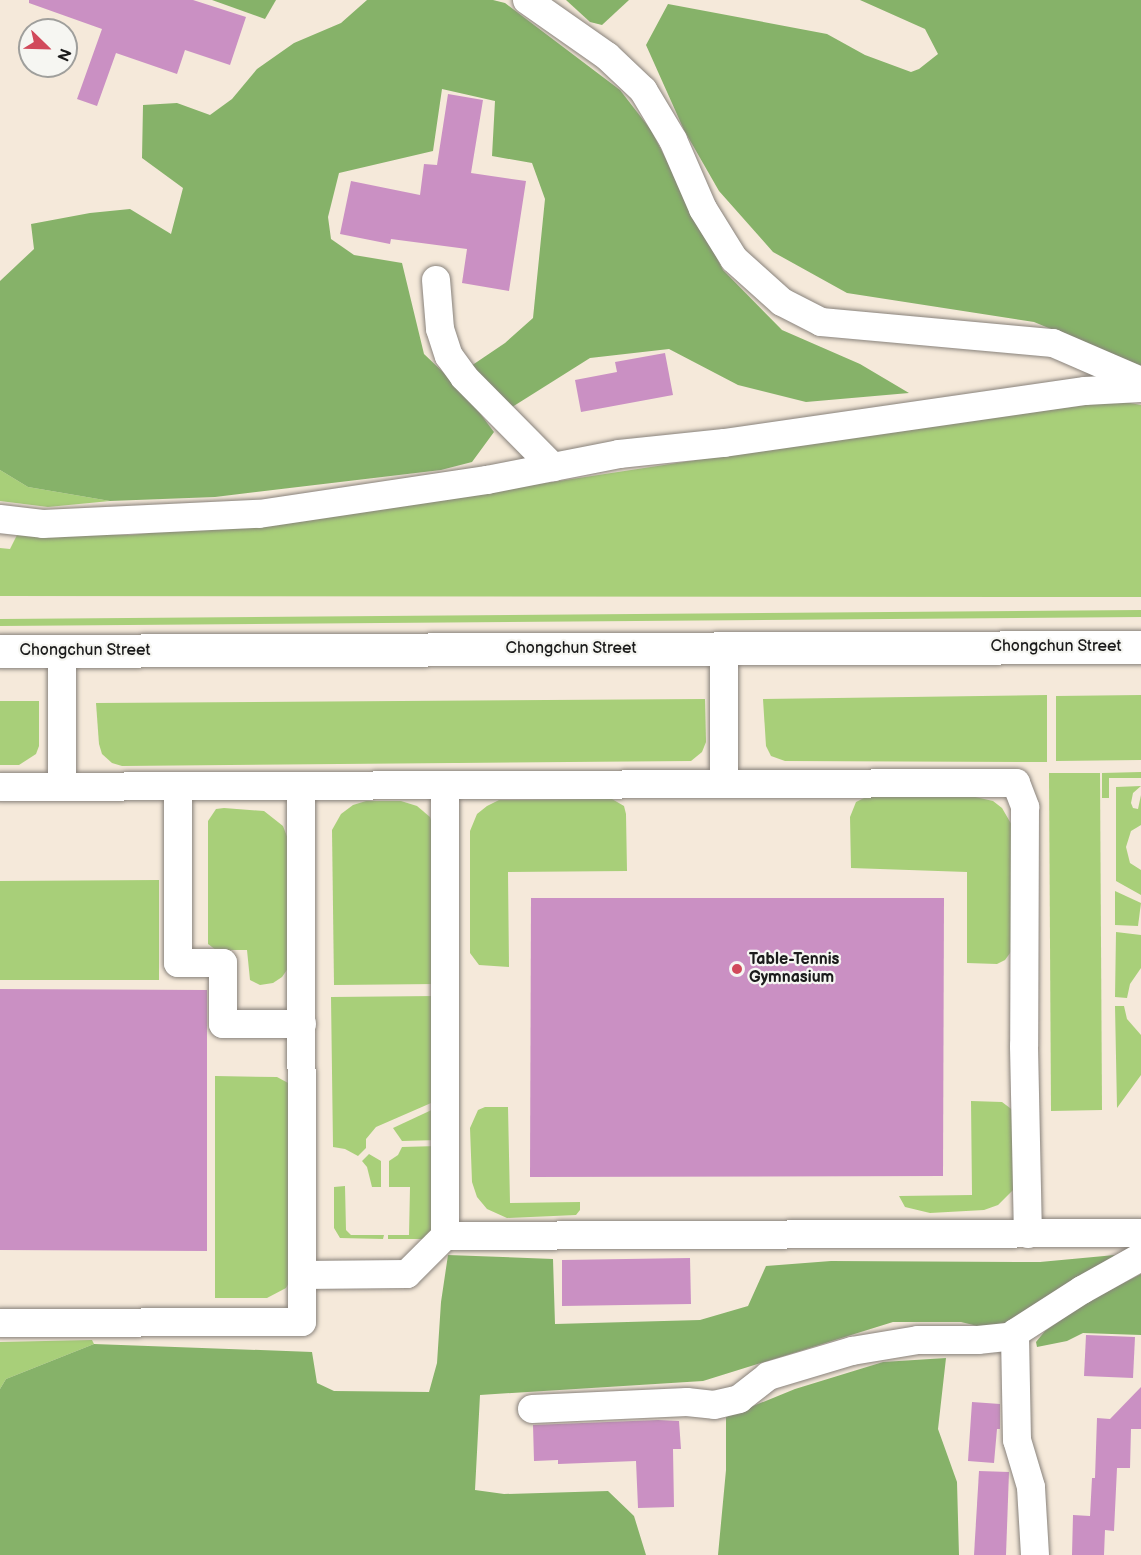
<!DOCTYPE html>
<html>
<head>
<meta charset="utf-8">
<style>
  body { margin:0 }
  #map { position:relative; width:1141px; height:1555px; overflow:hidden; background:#f5e9da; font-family:"Balsamiq Sans",sans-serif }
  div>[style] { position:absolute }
  .green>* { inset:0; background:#a8cf79 }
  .forest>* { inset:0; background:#86b269 }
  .building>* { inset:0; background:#ca90c3 }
  .roads { filter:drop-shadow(0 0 2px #88827b) drop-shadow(0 0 2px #88827b) }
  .minor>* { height:28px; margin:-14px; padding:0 14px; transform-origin:14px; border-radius:14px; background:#fff }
  .major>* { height:33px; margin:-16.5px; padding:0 16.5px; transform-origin:16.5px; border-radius:16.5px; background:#fff }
  .dots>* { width:16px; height:16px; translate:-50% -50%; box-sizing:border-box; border:3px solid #f6f6f2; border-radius:50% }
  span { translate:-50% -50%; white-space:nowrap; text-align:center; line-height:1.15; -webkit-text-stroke:4.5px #f6f6f2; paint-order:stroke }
  .street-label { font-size:16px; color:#1c1c1c }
  .poi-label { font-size:16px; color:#1c1c1c; font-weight:700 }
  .left { translate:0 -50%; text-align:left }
  .north { position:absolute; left:18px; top:18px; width:60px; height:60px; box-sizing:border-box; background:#f6f6f2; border:2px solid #9f9f9c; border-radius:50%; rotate:113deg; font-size:16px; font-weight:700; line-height:24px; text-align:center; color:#1c1c1c }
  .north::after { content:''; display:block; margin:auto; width:21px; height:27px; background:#d1495b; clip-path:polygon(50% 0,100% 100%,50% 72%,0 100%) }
</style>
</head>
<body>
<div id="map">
  <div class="green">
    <i style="clip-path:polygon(1119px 401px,1141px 405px,1141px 597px,0 596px,0 548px,10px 549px,18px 533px,131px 535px,389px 507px,906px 428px)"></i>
    <i style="clip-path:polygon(0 470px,28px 487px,110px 501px,48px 507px,0 501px)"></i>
    <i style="clip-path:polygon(1141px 610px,1141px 617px,0 626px,0 619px)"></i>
    <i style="clip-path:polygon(1047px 695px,1047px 762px,785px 761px,771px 756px,766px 746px,763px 699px)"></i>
    <i style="clip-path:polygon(1141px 695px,1141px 760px,1056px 761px,1056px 696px)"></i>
    <i style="clip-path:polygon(705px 699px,706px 742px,702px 752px,691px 761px,122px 766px,112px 763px,102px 754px,99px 744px,96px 703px)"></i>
    <i style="clip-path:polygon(0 701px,39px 701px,39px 746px,36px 754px,19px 765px,0 765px)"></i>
    <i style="clip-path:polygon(1141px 772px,1141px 778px,1109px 778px,1109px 798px,1102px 798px,1102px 773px)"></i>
    <i style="clip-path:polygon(1049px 773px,1100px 773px,1102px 1110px,1051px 1111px)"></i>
    <i style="clip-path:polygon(1141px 786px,1133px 793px,1131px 803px,1133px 808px,1138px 809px,1141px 795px,1141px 825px,1131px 831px,1126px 847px,1130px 863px,1141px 870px,1141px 895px,1116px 881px,1116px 787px)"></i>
    <i style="clip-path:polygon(870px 795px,971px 796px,993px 801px,1002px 808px,1013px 827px,1013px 949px,1005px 960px,997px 964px,967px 963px,967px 872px,851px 868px,850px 817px,856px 802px)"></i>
    <i style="clip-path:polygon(612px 799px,624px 806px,626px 814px,627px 871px,508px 872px,509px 967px,479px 965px,470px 953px,470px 831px,477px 814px,487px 806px,499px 800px)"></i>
    <i style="clip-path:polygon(366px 801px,401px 801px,417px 806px,430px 817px,435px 831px,436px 984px,334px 985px,332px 830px,341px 814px,353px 805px)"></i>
    <i style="clip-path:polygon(224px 808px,264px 811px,283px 826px,288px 839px,289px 967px,282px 977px,273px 983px,260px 985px,250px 980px,247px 950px,216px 950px,208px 944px,208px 821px,216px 809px)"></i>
    <i style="clip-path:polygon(159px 880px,159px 980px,0 980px,0 881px)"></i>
    <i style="clip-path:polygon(1115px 891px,1141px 903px,1138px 926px,1115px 925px)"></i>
    <i style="clip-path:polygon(1116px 932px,1141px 935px,1141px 968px,1130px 984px,1127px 998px,1115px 997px)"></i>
    <i style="clip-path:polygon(436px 996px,438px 1100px,376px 1127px,366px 1139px,366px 1148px,358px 1156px,345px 1149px,333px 1147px,331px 997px)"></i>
    <i style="clip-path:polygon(1115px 1006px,1124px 1006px,1127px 1019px,1141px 1035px,1141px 1075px,1117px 1108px)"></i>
    <i style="clip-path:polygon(215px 1076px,277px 1077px,290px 1084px,293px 1276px,286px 1288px,267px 1298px,215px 1298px)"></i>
    <i style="clip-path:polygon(971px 1101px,1002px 1102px,1014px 1111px,1013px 1190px,998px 1205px,984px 1210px,930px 1213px,905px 1207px,899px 1196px,972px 1195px)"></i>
    <i style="clip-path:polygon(438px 1107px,438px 1140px,402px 1141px,393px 1128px)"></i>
    <i style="clip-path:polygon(485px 1107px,508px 1107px,510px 1203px,580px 1202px,580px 1210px,576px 1215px,507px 1218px,487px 1209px,477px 1197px,472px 1182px,470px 1128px,478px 1110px)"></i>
    <i style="clip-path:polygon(438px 1146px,439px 1239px,388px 1239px,388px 1235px,409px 1235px,410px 1187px,389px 1187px,389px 1161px,398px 1155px,402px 1147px)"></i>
    <i style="clip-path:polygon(369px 1154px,381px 1161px,381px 1187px,372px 1187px,367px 1167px,362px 1161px)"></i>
    <i style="clip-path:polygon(345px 1186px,346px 1230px,351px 1235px,384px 1235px,383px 1239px,340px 1238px,334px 1228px,334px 1187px)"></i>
    <i style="clip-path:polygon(92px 1340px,94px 1344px,6px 1379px,0 1389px,0 1342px)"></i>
  </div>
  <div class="forest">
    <i style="clip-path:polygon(212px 0,276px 0,265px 19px)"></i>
    <i style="clip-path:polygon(367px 0,493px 0,505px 3px,620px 90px,651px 130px,723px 270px,782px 330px,860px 364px,909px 393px,806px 402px,738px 385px,669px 349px,590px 358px,509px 409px,468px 368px,505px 343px,533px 318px,545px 199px,532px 163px,492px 156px,495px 101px,442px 89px,433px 151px,339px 173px,328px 217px,331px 239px,354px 255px,402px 263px,424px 354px,464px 392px,494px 432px,472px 462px,441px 470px,215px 497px,110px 501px,28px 487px,0 470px,0 281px,34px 249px,31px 224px,90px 213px,130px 209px,171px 234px,183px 188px,142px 158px,143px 105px,177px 103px,210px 115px,232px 99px,257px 69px,294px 43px,341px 23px)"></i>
    <i style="clip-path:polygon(566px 0,629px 0,602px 25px,590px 22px)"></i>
    <i style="clip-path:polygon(860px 0,1141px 0,1141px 366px,1034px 322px,847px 293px,773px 252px,719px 191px,684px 130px,646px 45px,668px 4px,827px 34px,865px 55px,911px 72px,919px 69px,938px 54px,925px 29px)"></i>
    <i style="clip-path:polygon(448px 1255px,553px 1259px,555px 1324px,700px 1320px,748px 1306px,766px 1266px,831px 1261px,1040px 1262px,1115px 1255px,1069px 1292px,998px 1331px,961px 1322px,893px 1322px,703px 1381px,480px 1395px,475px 1490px,504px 1494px,608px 1491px,634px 1516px,646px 1555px,0 1555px,0 1389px,6px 1379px,94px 1344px,312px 1352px,317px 1383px,334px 1391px,429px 1392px,437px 1363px,441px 1302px)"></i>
    <i style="clip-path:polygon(1141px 1274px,1141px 1335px,1083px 1333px,1067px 1341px,1037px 1347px,1036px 1342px,1045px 1331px,1087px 1302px)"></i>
    <i style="clip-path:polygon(946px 1358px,938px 1429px,957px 1482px,959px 1555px,718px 1555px,726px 1470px,726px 1417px,795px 1389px,883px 1362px)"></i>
  </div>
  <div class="building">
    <i style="clip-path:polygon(29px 0,193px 0,246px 17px,230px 65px,185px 50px,177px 74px,116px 53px,97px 106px,77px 99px,102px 29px,29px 3px)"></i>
    <i style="clip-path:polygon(448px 94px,483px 100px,471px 173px,526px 181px,509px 291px,462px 283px,467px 249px,391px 239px,390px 244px,340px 234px,351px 181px,420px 195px,424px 164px,437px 165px)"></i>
    <i style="clip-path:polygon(665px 353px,673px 395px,581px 412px,575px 380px,617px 372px,615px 362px)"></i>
    <i style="clip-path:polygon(531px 898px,944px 898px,943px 1176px,530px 1177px)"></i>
    <i style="clip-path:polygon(0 989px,207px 990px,207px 1251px,0 1250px)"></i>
    <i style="clip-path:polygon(690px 1258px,691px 1304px,562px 1306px,562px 1260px)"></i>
    <i style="clip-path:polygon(1086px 1335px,1135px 1337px,1133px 1378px,1084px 1376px)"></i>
    <i style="clip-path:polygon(1141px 1387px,1141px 1429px,1131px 1429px,1130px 1468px,1117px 1468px,1114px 1531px,1105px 1530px,1104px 1555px,1072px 1555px,1073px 1515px,1090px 1516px,1092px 1478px,1095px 1478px,1097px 1418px,1110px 1419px)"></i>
    <i style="clip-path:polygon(972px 1402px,1000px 1404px,1000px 1429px,997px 1429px,994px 1463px,968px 1461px)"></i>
    <i style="clip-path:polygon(658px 1420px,679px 1421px,681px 1449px,673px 1449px,674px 1507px,638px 1508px,636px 1461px,558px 1464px,558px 1460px,534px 1461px,533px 1425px)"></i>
    <i style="clip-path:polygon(979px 1471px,1009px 1472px,1006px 1555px,974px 1555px)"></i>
  </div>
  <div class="roads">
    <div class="minor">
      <i style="left:527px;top:0;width:98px;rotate:35deg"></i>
      <i style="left:607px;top:56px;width:50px;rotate:43.4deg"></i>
      <i style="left:643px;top:90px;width:58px;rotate:59deg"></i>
      <i style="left:673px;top:140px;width:75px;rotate:66.5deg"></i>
      <i style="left:703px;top:209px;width:59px;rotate:58.2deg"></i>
      <i style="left:734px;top:259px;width:64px;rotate:41.9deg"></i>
      <i style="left:782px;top:302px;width:44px;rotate:27.1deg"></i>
      <i style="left:821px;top:322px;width:233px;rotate:5.2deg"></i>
      <i style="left:1053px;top:343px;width:96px;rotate:23.4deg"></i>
      <i style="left:436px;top:280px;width:49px;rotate:85.3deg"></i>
      <i style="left:440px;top:329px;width:28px;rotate:72deg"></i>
      <i style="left:449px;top:356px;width:26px;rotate:54deg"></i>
      <i style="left:464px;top:377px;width:127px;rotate:45.3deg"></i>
      <i style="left:0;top:519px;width:43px;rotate:6.6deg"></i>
      <i style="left:43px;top:524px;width:216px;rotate:-2.7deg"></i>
      <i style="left:259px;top:514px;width:231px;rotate:-8.5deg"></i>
      <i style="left:487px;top:480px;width:135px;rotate:-11.1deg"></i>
      <i style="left:619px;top:454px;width:106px;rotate:-6deg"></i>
      <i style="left:724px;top:443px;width:365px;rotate:-8.2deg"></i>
      <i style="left:1085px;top:391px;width:56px;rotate:-3.1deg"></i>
      <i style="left:62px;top:650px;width:137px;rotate:90deg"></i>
      <i style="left:724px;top:784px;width:135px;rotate:-90deg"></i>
      <i style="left:178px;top:786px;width:177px;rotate:90deg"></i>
      <i style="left:178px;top:963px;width:45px"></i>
      <i style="left:223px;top:963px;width:61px;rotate:90deg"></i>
      <i style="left:223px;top:1024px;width:79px"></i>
      <i style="left:0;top:787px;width:1016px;rotate:-0.23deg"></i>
      <i style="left:1016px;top:783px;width:26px;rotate:69deg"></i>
      <i style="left:1025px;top:807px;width:239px;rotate:90.2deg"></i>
      <i style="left:1024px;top:1046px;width:188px;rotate:88.8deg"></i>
      <i style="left:445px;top:1236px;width:696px;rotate:-0.25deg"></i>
      <i style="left:302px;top:1275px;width:105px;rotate:-0.5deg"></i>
      <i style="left:407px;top:1274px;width:54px;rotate:-45deg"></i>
      <i style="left:445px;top:1236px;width:451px;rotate:-90deg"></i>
      <i style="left:0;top:1323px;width:302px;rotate:-0.2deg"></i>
      <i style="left:302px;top:1322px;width:536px;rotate:-90.11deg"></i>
      <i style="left:532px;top:1409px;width:155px;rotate:-2.6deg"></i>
      <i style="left:687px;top:1402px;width:27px;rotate:6deg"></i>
      <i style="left:714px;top:1405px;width:26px;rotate:-13deg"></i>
      <i style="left:739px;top:1399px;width:37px;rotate:-38deg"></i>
      <i style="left:768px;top:1376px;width:88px;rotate:-16.6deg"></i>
      <i style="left:852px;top:1351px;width:67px;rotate:-9.5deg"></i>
      <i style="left:918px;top:1340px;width:60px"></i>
      <i style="left:978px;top:1340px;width:37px;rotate:-6deg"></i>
      <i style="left:1035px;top:1555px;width:68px;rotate:-93.4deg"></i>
      <i style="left:1031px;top:1487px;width:49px;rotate:-106.6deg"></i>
      <i style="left:1017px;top:1440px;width:107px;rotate:-91.1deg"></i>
      <i style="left:1015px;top:1333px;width:80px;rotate:-32.7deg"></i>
      <i style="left:1082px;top:1290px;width:68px;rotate:-29.2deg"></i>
    </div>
    <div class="major">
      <i style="left:0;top:651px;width:1141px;rotate:-0.2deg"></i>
    </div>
  </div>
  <div class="dots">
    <i style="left:737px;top:969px;background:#d1495b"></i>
  </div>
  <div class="street-label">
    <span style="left:1056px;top:647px">Chongchun Street</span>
    <span style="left:571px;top:649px">Chongchun Street</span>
    <span style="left:85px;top:651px">Chongchun Street</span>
  </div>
  <div class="poi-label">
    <span class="left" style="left:749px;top:969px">Table-Tennis<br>Gymnasium</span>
  </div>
  <div class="north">N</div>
</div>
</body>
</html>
